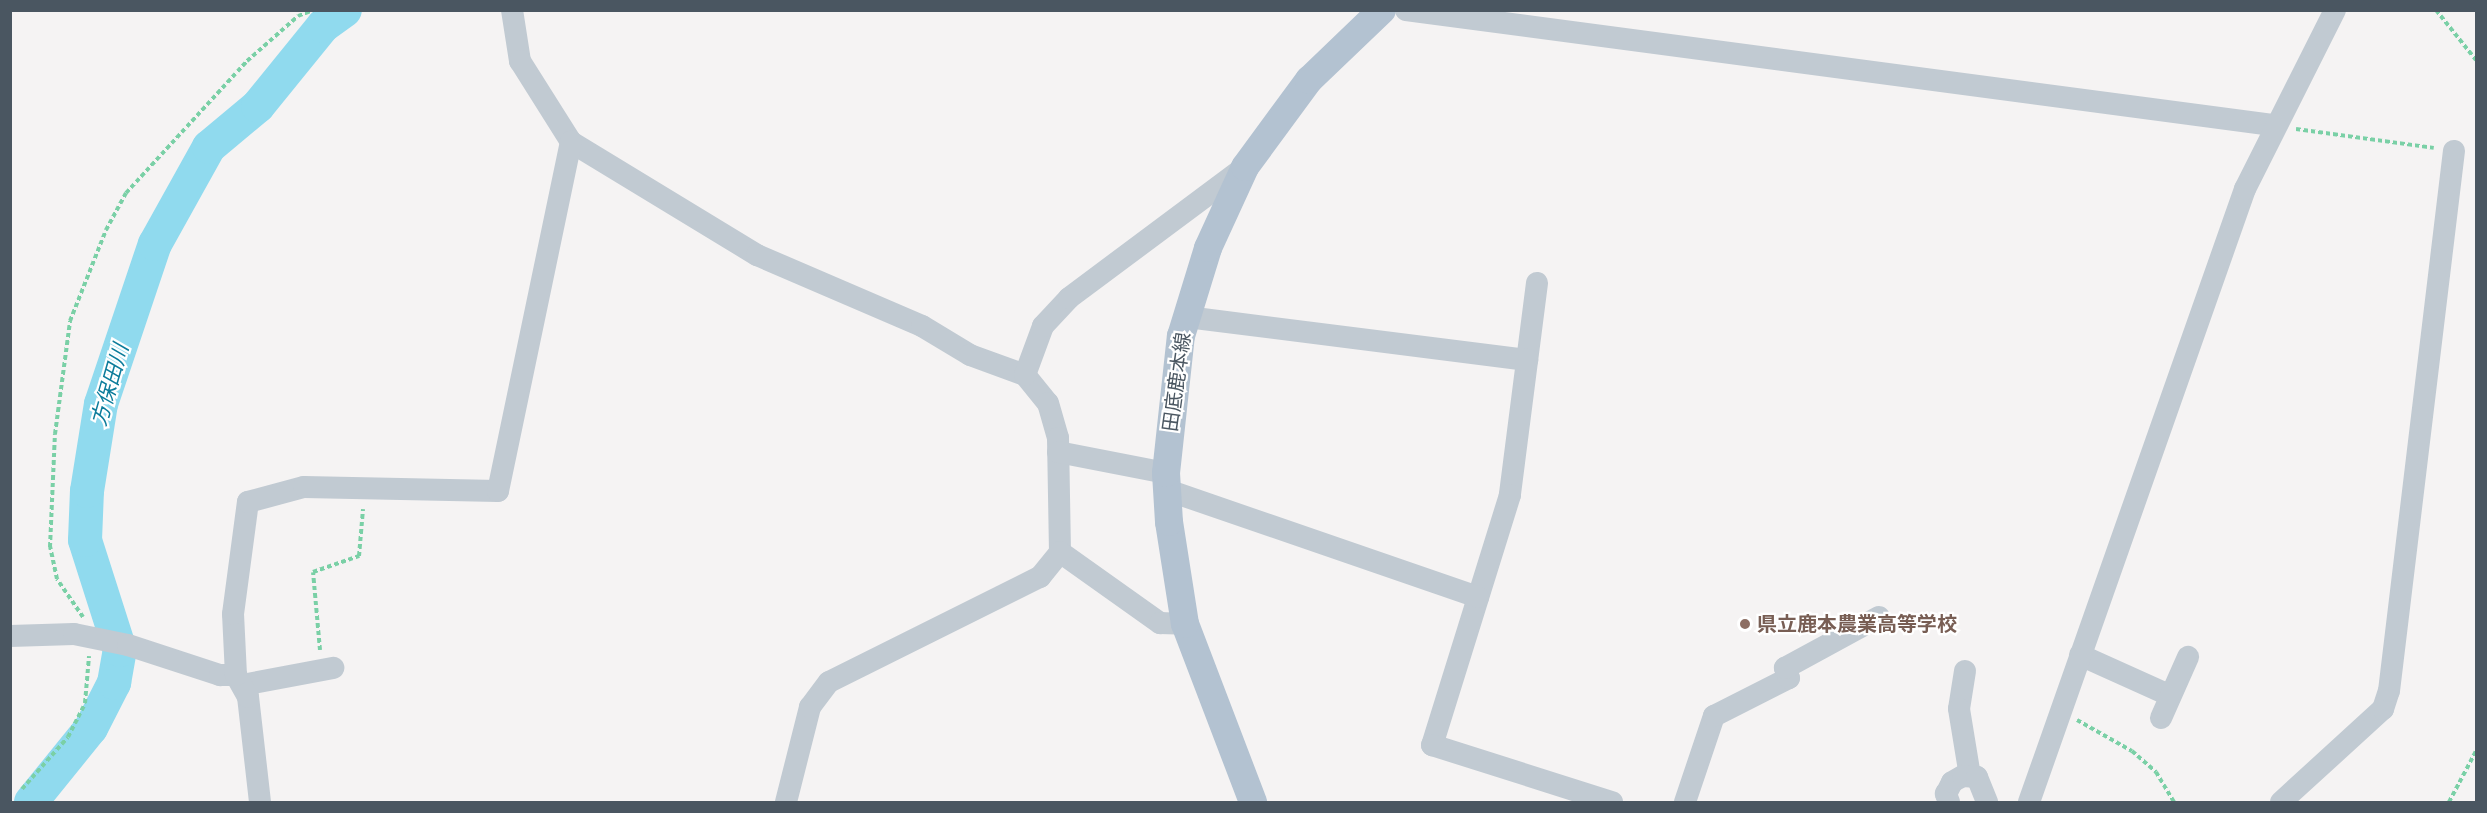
<!DOCTYPE html>
<html>
<head>
<meta charset="utf-8">
<style>
  body { margin:0 }
  #map { position:relative; width:2487px; height:813px; overflow:hidden; background:#f5f3f3; font-family:Arial,"Noto Sans JP",sans-serif }
  div>[style] { position:absolute }
  .river>* { height:34px; margin:-17px; padding:0 17px; transform-origin:17px; border-radius:17px; background:#90daee }
  .path>* { height:4px; margin-top:-2px; transform-origin:0; background:repeating-linear-gradient(90deg,#7ad0a6 0 4.5px,transparent 0 7.5px) }
  .minor>* { height:22px; margin:-11px; padding:0 11px; transform-origin:11px; border-radius:11px; background:#c1cad2 }
  .major>* { height:28px; margin:-14px; padding:0 14px; transform-origin:14px; border-radius:14px; background:#b3c2d1 }
  .dots>* { width:16px; height:16px; translate:-50% -50%; box-sizing:border-box; border:3px solid #fff; border-radius:50% }
  span { translate:-50% -50%; white-space:nowrap; text-align:center; line-height:1.15; -webkit-text-stroke:4.5px #fff; paint-order:stroke }
  .street-label { font-size:20px; color:#4a5661 }
  .education-label { font-size:20px; color:#785e54; font-weight:700 }
  .left { translate:0 -50%; text-align:left }
  .water-label { font-size:21px; color:#0c7c9b; font-style:italic }
  .frame { position:absolute; inset:0; border:12px solid #4a5661; pointer-events:none }
</style>
</head>
<body>
<div id="map">
  <div class="river">
    <i style="left:31px;top:802px;width:95px;rotate:-51deg"></i>
    <i style="left:91px;top:728px;width:51px;rotate:-62.9deg"></i>
    <i style="left:114px;top:683px;width:34px;rotate:-80deg"></i>
    <i style="left:120px;top:650px;width:115px;rotate:-107.7deg"></i>
    <i style="left:85px;top:540px;width:49px;rotate:-87.7deg"></i>
    <i style="left:87px;top:491px;width:88px;rotate:-80.9deg"></i>
    <i style="left:101px;top:404px;width:169px;rotate:-71.4deg"></i>
    <i style="left:155px;top:244px;width:111px;rotate:-60.9deg"></i>
    <i style="left:209px;top:147px;width:64px;rotate:-39.9deg"></i>
    <i style="left:258px;top:106px;width:103px;rotate:-50.9deg"></i>
    <i style="left:323px;top:26px;width:27px;rotate:-36deg"></i>
  </div>
  <div class="path">
    <i style="left:2436px;top:10px;width:64px;rotate:51.3deg"></i>
    <i style="left:2296px;top:129px;width:139px;rotate:7.8deg"></i>
    <i style="left:83px;top:617px;width:46px;rotate:-124.4deg"></i>
    <i style="left:57px;top:579px;width:33px;rotate:-102deg"></i>
    <i style="left:50px;top:547px;width:113px;rotate:-87.5deg"></i>
    <i style="left:55px;top:434px;width:114px;rotate:-82.4deg"></i>
    <i style="left:70px;top:321px;width:98px;rotate:-68.4deg"></i>
    <i style="left:106px;top:230px;width:42px;rotate:-61.6deg"></i>
    <i style="left:126px;top:193px;width:179px;rotate:-47.5deg"></i>
    <i style="left:247px;top:61px;width:68px;rotate:-41.4deg"></i>
    <i style="left:298px;top:16px;width:17px;rotate:-21deg"></i>
    <i style="left:320px;top:650px;width:78px;rotate:-95.1deg"></i>
    <i style="left:313px;top:572px;width:49px;rotate:-19.2deg"></i>
    <i style="left:359px;top:556px;width:47px;rotate:-85.1deg"></i>
    <i style="left:2077px;top:720px;width:63px;rotate:29.4deg"></i>
    <i style="left:2132px;top:751px;width:32px;rotate:41deg"></i>
    <i style="left:2156px;top:772px;width:35px;rotate:59deg"></i>
    <i style="left:22px;top:789px;width:69px;rotate:-48.5deg"></i>
    <i style="left:68px;top:737px;width:38px;rotate:-63deg"></i>
    <i style="left:85px;top:703px;width:47px;rotate:-85.1deg"></i>
    <i style="left:2449px;top:802px;width:58px;rotate:-62.1deg"></i>
  </div>
  <div class="minor">
    <i style="left:512px;top:10px;width:52px;rotate:81.1deg"></i>
    <i style="left:520px;top:61px;width:96px;rotate:57.8deg"></i>
    <i style="left:571px;top:142px;width:218px;rotate:31.3deg"></i>
    <i style="left:757px;top:255px;width:180px;rotate:23.3deg"></i>
    <i style="left:922px;top:326px;width:56px;rotate:31.1deg"></i>
    <i style="left:970px;top:355px;width:59px;rotate:20deg"></i>
    <i style="left:1025px;top:375px;width:36px;rotate:51deg"></i>
    <i style="left:1048px;top:403px;width:36px;rotate:74deg"></i>
    <i style="left:1058px;top:438px;width:114px;rotate:89deg"></i>
    <i style="left:1060px;top:552px;width:123px;rotate:35.4deg"></i>
    <i style="left:1160px;top:623px;width:25px;rotate:2deg"></i>
    <i style="left:1406px;top:10px;width:874px;rotate:7.56deg"></i>
    <i style="left:1537px;top:283px;width:214px;rotate:97.3deg"></i>
    <i style="left:1510px;top:495px;width:262px;rotate:107.3deg"></i>
    <i style="left:1432px;top:745px;width:189px;rotate:17.6deg"></i>
    <i style="left:1187px;top:317px;width:343px;rotate:7.2deg"></i>
    <i style="left:1025px;top:375px;width:52px;rotate:-69.8deg"></i>
    <i style="left:1043px;top:326px;width:38px;rotate:-47deg"></i>
    <i style="left:1069px;top:298px;width:219px;rotate:-36.7deg"></i>
    <i style="left:1058px;top:452px;width:110px;rotate:11deg"></i>
    <i style="left:1167px;top:490px;width:329px;rotate:19deg"></i>
    <i style="left:10px;top:636px;width:64px;rotate:-1.8deg"></i>
    <i style="left:74px;top:634px;width:55px;rotate:11.5deg"></i>
    <i style="left:128px;top:645px;width:97px;rotate:18.1deg"></i>
    <i style="left:220px;top:675px;width:16px"></i>
    <i style="left:2080px;top:655px;width:98px;rotate:24.2deg"></i>
    <i style="left:1965px;top:671px;width:38px;rotate:99deg"></i>
    <i style="left:1959px;top:709px;width:68px;rotate:80.7deg"></i>
    <i style="left:242px;top:685px;width:93px;rotate:-10.6deg"></i>
    <i style="left:2161px;top:718px;width:67px;rotate:-66.1deg"></i>
    <i style="left:260px;top:802px;width:106px;rotate:-96.5deg"></i>
    <i style="left:248px;top:697px;width:25px;rotate:-119deg"></i>
    <i style="left:236px;top:675px;width:61px;rotate:-92.8deg"></i>
    <i style="left:233px;top:614px;width:113px;rotate:-82.4deg"></i>
    <i style="left:248px;top:502px;width:58px;rotate:-15deg"></i>
    <i style="left:304px;top:487px;width:194px;rotate:1.2deg"></i>
    <i style="left:498px;top:491px;width:357px;rotate:-78.2deg"></i>
    <i style="left:786px;top:802px;width:98px;rotate:-75.8deg"></i>
    <i style="left:810px;top:707px;width:31px;rotate:-53deg"></i>
    <i style="left:829px;top:682px;width:236px;rotate:-26.5deg"></i>
    <i style="left:1040px;top:577px;width:32px;rotate:-51deg"></i>
    <i style="left:1685px;top:802px;width:91px;rotate:-71.4deg"></i>
    <i style="left:1714px;top:716px;width:84px;rotate:-26.9deg"></i>
    <i style="left:1789px;top:678px;width:11px;rotate:-112deg"></i>
    <i style="left:1785px;top:668px;width:107px;rotate:-28.5deg"></i>
    <i style="left:1949px;top:802px;width:9px;rotate:-111deg"></i>
    <i style="left:1946px;top:794px;width:13px;rotate:-63deg"></i>
    <i style="left:1952px;top:782px;width:13px;rotate:-29deg"></i>
    <i style="left:1963px;top:776px;width:14px;rotate:4deg"></i>
    <i style="left:1977px;top:777px;width:27px;rotate:68deg"></i>
    <i style="left:2029px;top:802px;width:650px;rotate:-70.59deg"></i>
    <i style="left:2245px;top:189px;width:200px;rotate:-63.3deg"></i>
    <i style="left:2281px;top:802px;width:138px;rotate:-42.4deg"></i>
    <i style="left:2383px;top:709px;width:19px;rotate:-72deg"></i>
    <i style="left:2389px;top:691px;width:544px;rotate:-83.14deg"></i>
  </div>
  <div class="major">
    <i style="left:1253px;top:802px;width:191px;rotate:-110.9deg"></i>
    <i style="left:1185px;top:624px;width:103px;rotate:-98.9deg"></i>
    <i style="left:1169px;top:522px;width:49px;rotate:-93.5deg"></i>
    <i style="left:1166px;top:473px;width:138px;rotate:-83.8deg"></i>
    <i style="left:1181px;top:336px;width:92px;rotate:-72.9deg"></i>
    <i style="left:1208px;top:248px;width:89px;rotate:-65.4deg"></i>
    <i style="left:1245px;top:167px;width:108px;rotate:-53.7deg"></i>
    <i style="left:1309px;top:80px;width:101px;rotate:-43.8deg"></i>
  </div>
  <div class="dots">
    <i style="left:1745px;top:624px;background:#8d6e63"></i>
  </div>
  <div class="street-label">
    <span style="left:1177px;top:382px;rotate:-82deg">田底鹿本線</span>
  </div>
  <div class="education-label">
    <span class="left" style="left:1757px;top:624px">県立鹿本農業高等学校</span>
  </div>
  <div class="water-label">
    <span style="left:110px;top:385px;rotate:-74deg">方保田川</span>
  </div>
  <div class="frame"></div>
</div>
</body>
</html>
